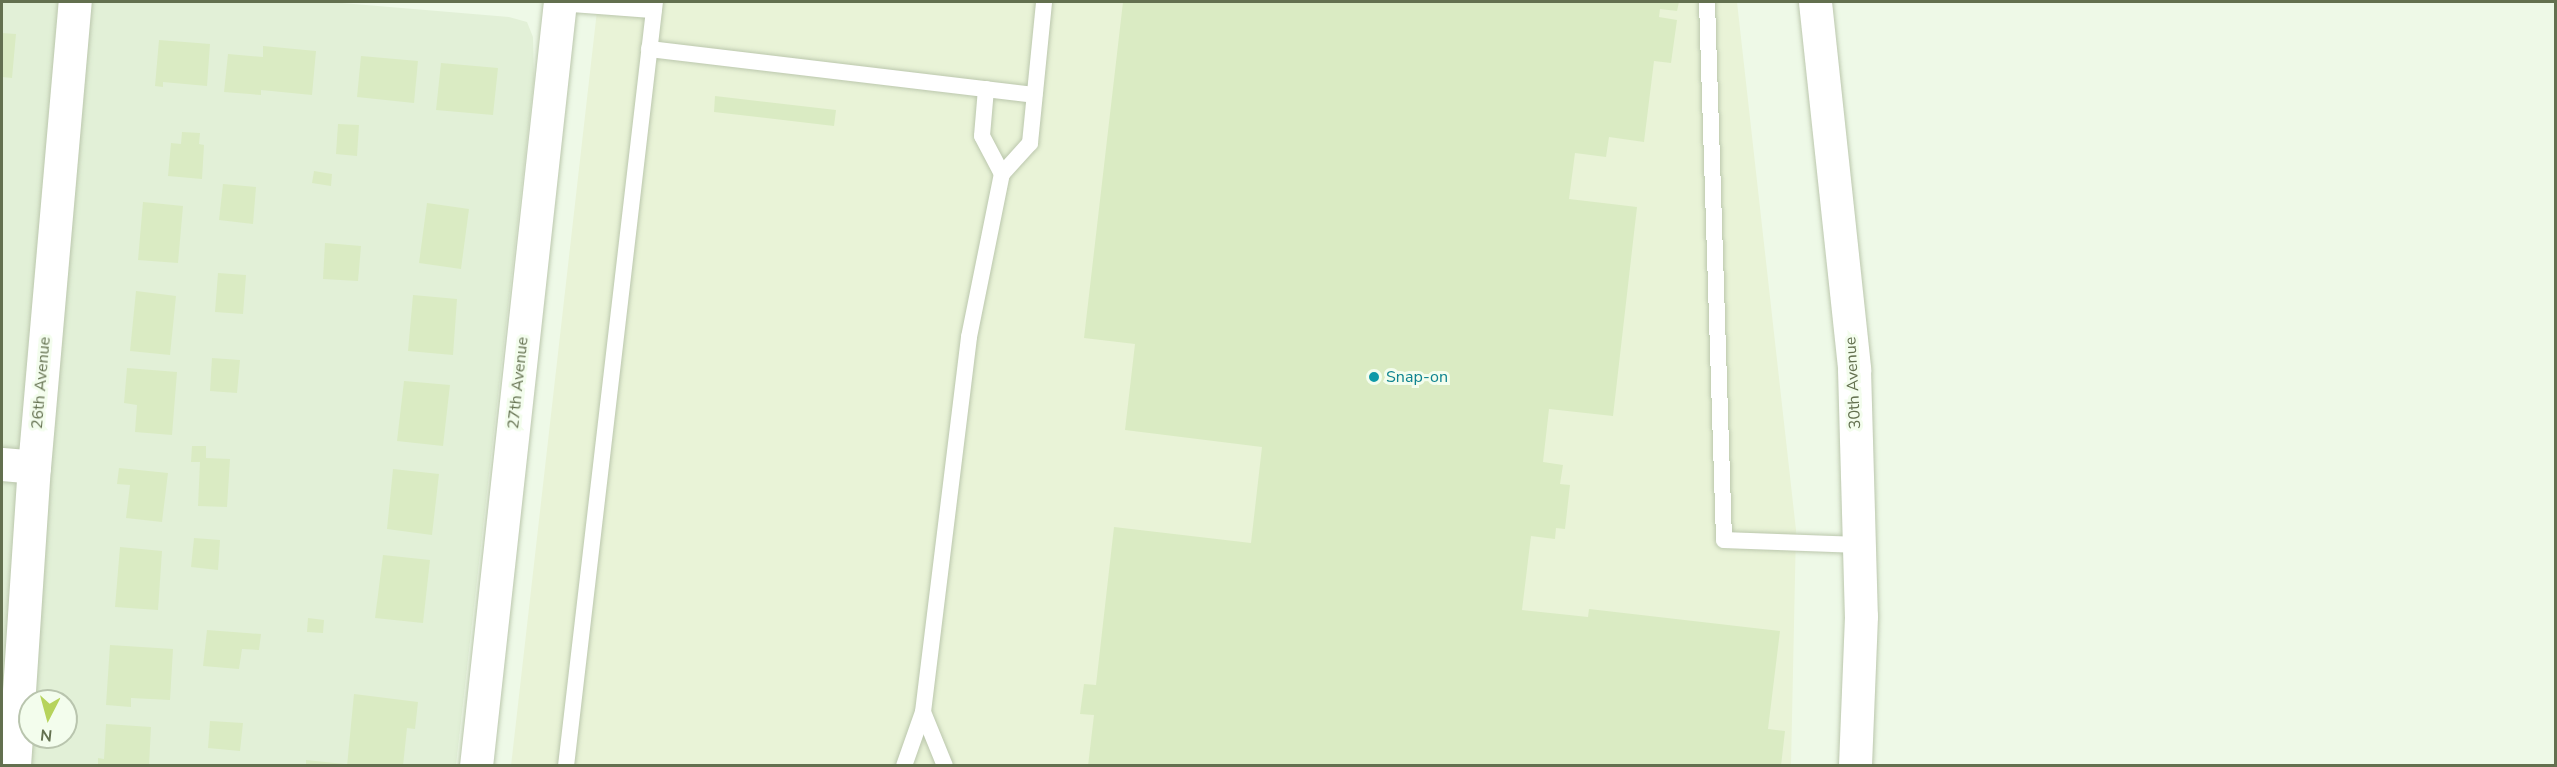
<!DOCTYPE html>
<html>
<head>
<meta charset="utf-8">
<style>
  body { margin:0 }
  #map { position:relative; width:2557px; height:767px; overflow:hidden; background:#eef9e7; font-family:"Nunito Sans",sans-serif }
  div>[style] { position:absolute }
  .residential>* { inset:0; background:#e2f0d7 }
  .commercial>* { inset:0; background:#e9f3d7 }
  .building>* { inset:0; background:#daebc3 }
  .roads { filter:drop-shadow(0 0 2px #bbc7ad) drop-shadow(0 0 2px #bbc7ad) }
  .lane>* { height:16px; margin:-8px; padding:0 8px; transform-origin:8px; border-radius:8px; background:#fff }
  .street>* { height:33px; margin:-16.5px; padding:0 16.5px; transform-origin:16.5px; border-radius:16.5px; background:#fff }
  .secondary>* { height:33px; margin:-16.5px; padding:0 16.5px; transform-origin:16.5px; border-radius:16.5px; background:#fff }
  .dots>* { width:16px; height:16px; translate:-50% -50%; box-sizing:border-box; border:3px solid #f3fded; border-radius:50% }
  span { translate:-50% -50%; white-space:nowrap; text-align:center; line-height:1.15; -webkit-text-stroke:6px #f3fded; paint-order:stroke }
  .culture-label { font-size:16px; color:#0d838f }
  .left { translate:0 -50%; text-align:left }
  .street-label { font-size:16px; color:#63704f }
  .frame { position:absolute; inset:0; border:3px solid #63704f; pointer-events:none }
  .north { position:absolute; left:18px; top:689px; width:60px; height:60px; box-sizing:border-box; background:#f3fded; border:2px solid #b9c5ae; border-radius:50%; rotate:186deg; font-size:16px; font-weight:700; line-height:24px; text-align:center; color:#63704f }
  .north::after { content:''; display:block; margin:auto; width:21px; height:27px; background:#b6d35c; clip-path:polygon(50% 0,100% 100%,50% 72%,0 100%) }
</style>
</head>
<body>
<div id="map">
  <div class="residential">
    <i style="clip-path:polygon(evenodd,2px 2px,330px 2px,509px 17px,527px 22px,533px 37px,534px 79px,456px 765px,2px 765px,2px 2px,30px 701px,66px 701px,66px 737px,30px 737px,30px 701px)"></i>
  </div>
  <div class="commercial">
    <i style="clip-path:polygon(598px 2px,1737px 2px,1796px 530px,1791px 765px,511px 766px)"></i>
  </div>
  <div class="building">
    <i style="clip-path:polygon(1123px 2px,1679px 2px,1677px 11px,1660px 9px,1659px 17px,1677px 20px,1671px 63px,1654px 61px,1644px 142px,1609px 137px,1606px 157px,1575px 153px,1569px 199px,1637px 207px,1613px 416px,1549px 409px,1543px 462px,1563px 465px,1560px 484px,1570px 485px,1565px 529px,1556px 528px,1555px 539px,1531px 536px,1522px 610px,1588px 617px,1589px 609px,1780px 631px,1768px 729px,1785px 731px,1781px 766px,1088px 766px,1094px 715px,1080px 714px,1084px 684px,1096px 685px,1114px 527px,1251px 543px,1262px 447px,1125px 430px,1135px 344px,1084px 338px)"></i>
    <i style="clip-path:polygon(2px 33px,16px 34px,12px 78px,2px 77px)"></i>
    <i style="clip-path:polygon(159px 40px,210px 44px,207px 86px,163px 82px,163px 87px,155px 86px)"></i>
    <i style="clip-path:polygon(263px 46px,316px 51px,312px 95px,261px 90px,261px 95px,224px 92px,228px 54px,263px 57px)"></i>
    <i style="clip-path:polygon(361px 56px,418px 61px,414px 103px,357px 97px)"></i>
    <i style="clip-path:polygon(441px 63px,498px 68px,493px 115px,436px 110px)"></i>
    <i style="clip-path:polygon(715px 96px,836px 110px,834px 126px,714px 112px)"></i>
    <i style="clip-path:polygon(338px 124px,359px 125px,357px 156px,336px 154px)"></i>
    <i style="clip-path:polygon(182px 132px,200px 133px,199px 144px,204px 145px,202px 179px,168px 176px,171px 143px,181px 144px)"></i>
    <i style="clip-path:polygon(314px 171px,332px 174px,331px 186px,312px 183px)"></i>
    <i style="clip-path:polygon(223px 184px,256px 187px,253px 224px,219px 220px)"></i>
    <i style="clip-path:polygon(143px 202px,183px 206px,178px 263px,138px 260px)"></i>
    <i style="clip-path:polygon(427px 203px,469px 209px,461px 269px,419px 263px)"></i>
    <i style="clip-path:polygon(325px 243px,361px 246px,358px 281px,323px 279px)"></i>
    <i style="clip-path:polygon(218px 273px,246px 275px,243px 314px,215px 312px)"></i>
    <i style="clip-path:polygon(136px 291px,176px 296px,170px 355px,130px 351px)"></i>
    <i style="clip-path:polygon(413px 295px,457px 299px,453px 355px,408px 351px)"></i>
    <i style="clip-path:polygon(212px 358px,240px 360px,237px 393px,210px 391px)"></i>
    <i style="clip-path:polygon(127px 368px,177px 372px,172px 435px,135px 432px,137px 405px,124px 403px)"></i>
    <i style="clip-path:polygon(404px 381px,450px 385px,443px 446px,397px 441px)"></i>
    <i style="clip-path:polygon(192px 446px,206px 446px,206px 458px,230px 459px,227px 507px,198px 506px,200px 462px,191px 462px)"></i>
    <i style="clip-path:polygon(119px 468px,168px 473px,162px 522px,126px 518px,130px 485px,117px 484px)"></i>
    <i style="clip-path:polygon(393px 469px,439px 474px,432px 535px,387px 529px)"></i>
    <i style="clip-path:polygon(194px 538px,220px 540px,218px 570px,191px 567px)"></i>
    <i style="clip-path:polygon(120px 547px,162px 551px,158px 610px,115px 607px)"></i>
    <i style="clip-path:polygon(383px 555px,430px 560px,423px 623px,375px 618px)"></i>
    <i style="clip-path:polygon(308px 618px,324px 620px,323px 633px,307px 632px)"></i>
    <i style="clip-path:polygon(207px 630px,261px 634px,259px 650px,242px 649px,239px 669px,203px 666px)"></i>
    <i style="clip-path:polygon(110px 645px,173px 649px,170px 700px,131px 698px,131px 707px,106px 705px)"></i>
    <i style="clip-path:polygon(354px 694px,418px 702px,415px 729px,407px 728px,403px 766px,347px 766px)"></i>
    <i style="clip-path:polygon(210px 721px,243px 723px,240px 751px,208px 748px)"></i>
    <i style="clip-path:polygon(106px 724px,151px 727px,149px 766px,98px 766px,98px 758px,104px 759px)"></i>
    <i style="clip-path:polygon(306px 760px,344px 764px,344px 766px,306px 766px)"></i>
  </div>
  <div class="roads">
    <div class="lane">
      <i style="left:1707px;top:2px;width:538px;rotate:88.19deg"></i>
      <i style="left:1724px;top:540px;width:135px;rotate:2.1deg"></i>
      <i style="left:560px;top:3px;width:94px;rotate:4.3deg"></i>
      <i style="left:649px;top:49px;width:388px;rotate:6.8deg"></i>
      <i style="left:986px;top:89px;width:47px;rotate:94.9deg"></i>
      <i style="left:982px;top:136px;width:43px;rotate:62.2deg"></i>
      <i style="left:923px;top:712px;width:58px;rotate:67.8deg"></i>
      <i style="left:566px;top:766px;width:769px;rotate:-83.36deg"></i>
      <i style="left:904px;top:766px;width:57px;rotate:-70.6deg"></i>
      <i style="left:923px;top:712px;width:378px;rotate:-83deg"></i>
      <i style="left:969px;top:337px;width:166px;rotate:-78.6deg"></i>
      <i style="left:1002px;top:174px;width:42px;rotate:-47.9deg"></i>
      <i style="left:1030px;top:143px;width:142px;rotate:-84.3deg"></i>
    </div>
    <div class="street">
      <i style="left:2px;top:464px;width:32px;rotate:5deg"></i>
      <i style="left:14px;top:766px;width:300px;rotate:-86.2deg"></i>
      <i style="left:34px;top:467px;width:467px;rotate:-85deg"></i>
      <i style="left:476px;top:766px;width:769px;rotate:-83.73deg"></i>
    </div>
    <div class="secondary">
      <i style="left:1815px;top:2px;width:369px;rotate:83.9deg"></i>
      <i style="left:1854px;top:369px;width:247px;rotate:88.4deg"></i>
      <i style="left:1861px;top:616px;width:150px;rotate:92.3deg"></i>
    </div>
  </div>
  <div class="dots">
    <i style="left:1374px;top:377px;background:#0f9aa8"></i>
  </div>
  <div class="culture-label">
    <span class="left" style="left:1386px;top:377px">Snap-on</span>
  </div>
  <div class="street-label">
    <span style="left:41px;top:383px;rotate:-85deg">26th Avenue</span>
    <span style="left:518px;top:383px;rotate:-84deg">27th Avenue</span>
    <span style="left:1853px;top:383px;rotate:-93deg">30th Avenue</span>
  </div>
  <div class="frame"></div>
  <div class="north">N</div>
</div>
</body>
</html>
